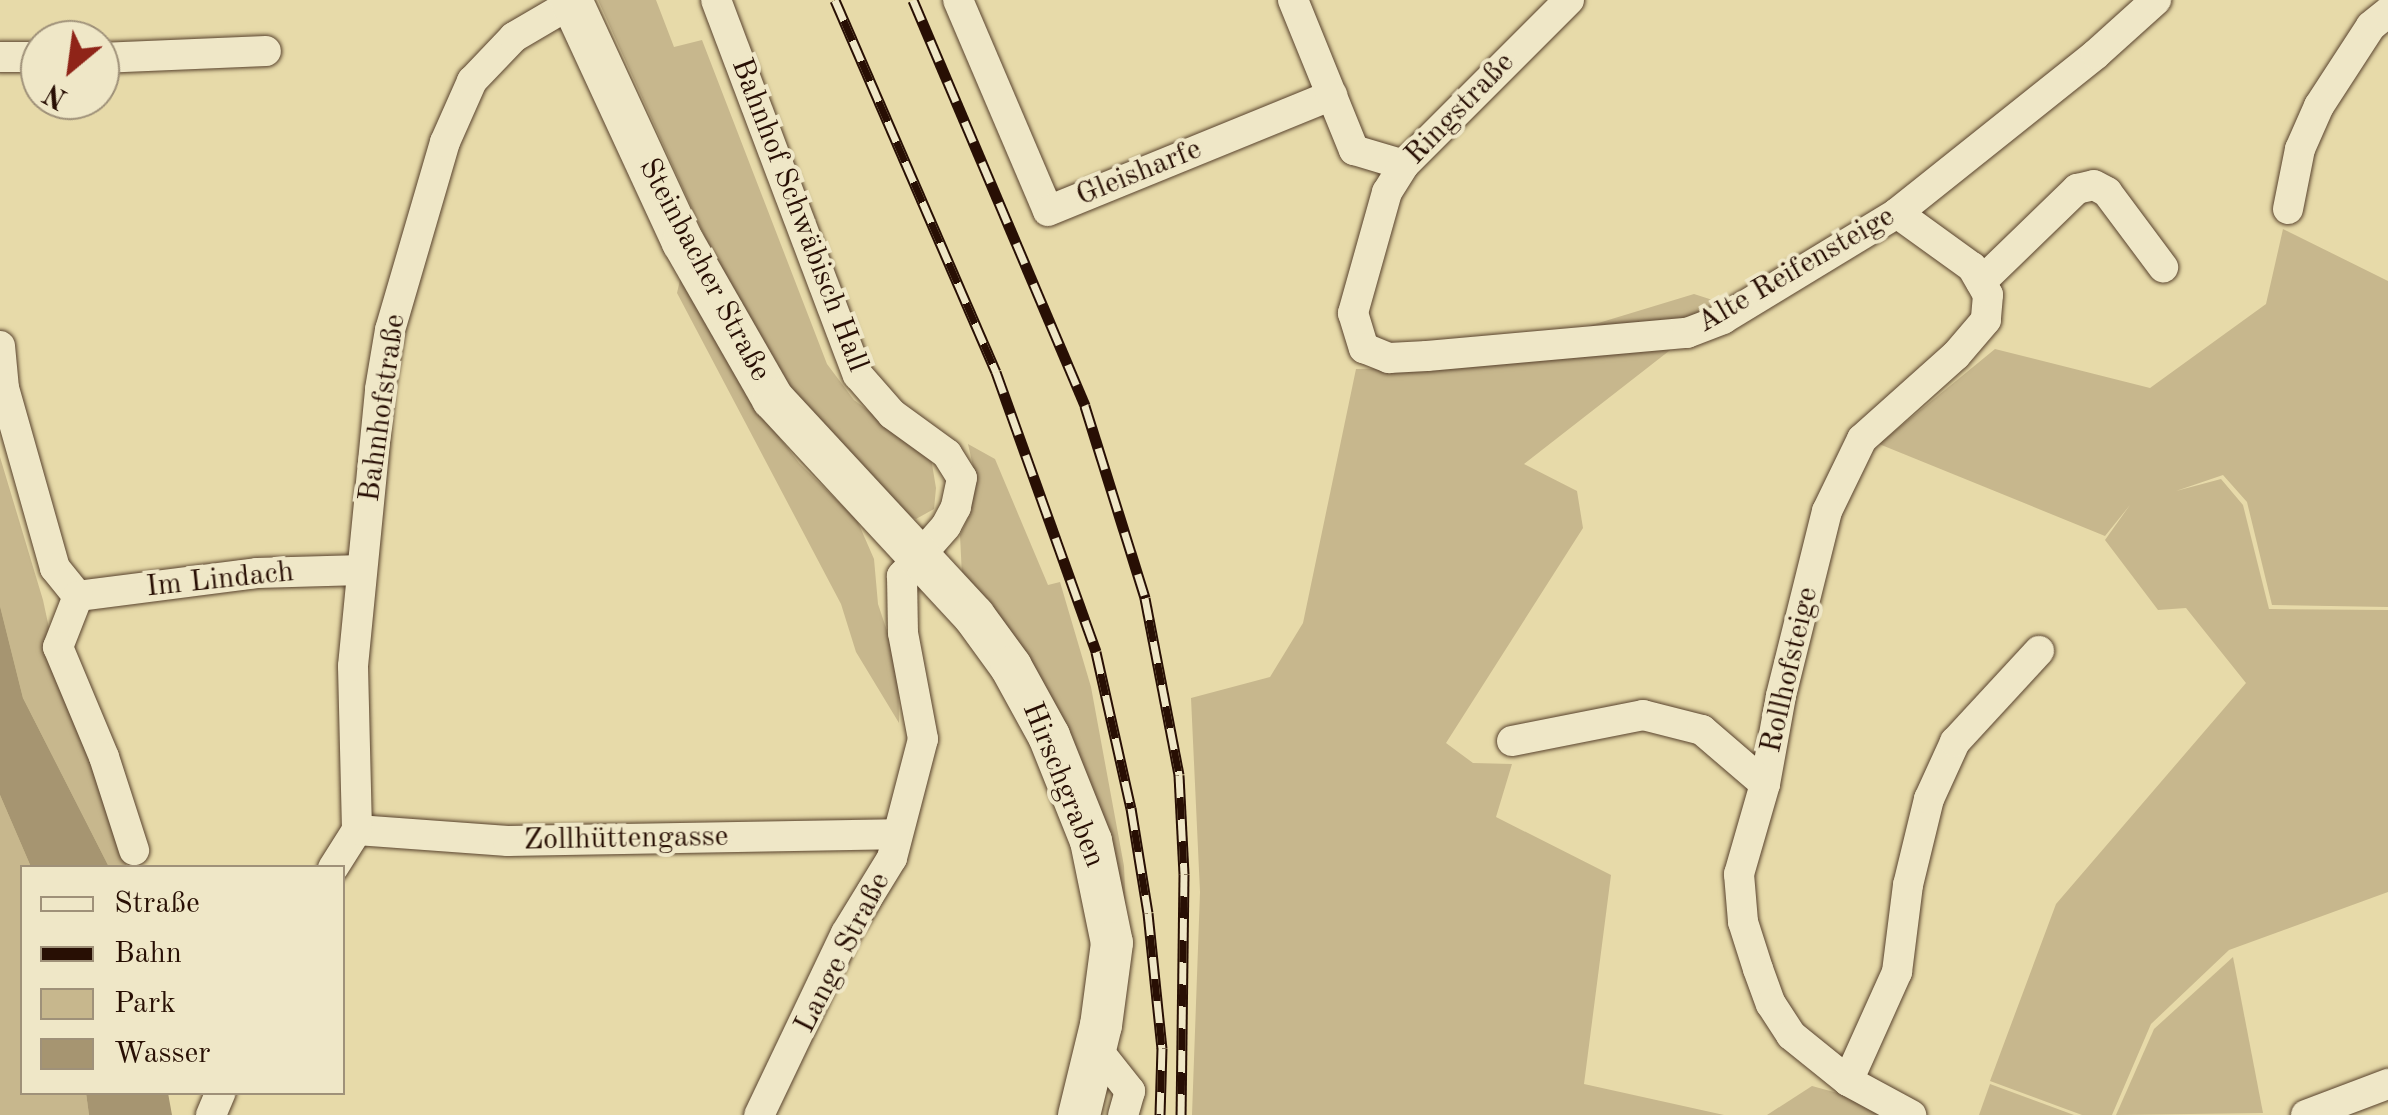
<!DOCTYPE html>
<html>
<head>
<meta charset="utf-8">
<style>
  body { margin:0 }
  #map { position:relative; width:2388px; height:1115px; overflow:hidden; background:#e7daa9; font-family:"Old Standard TT",serif }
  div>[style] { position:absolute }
  .green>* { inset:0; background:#c7b78d }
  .water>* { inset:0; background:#a69571 }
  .roads { filter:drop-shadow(0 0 2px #58422d) drop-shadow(0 0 2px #58422d) }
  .street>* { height:30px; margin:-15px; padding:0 15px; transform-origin:15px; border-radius:15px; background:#efe7c7 }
  .secondary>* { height:42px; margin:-21px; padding:0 21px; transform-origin:21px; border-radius:21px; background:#efe7c7 }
  .rail>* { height:11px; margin-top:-5.5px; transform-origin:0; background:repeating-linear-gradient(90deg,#efe7c7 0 22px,#280f04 0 44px); box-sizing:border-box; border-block:2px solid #280f04 }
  span { translate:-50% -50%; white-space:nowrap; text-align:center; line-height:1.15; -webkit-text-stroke:8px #efe7c7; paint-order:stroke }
  .street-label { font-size:30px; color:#280f04 }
  .legend { position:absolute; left:20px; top:865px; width:325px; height:230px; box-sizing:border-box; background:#efe7c7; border:2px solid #9f9179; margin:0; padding:12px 18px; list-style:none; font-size:30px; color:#280f04 }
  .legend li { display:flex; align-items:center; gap:20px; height:50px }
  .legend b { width:50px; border:2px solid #9f9179 }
  .north { position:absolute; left:20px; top:20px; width:100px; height:100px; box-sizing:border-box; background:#efe7c7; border:2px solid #9f9179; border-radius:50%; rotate:209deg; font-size:28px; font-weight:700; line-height:40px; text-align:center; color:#280f04 }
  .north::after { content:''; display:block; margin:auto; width:35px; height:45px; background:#8f2418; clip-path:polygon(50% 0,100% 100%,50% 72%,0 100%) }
</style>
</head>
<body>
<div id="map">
  <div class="green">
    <i style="clip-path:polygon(598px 0,656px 0,674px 47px,702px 40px,827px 364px,854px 400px,931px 458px,936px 488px,934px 509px,916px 519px,895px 511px,805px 413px,714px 257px)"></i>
    <i style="clip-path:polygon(2283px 229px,2388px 281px,2388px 607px,2272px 605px,2247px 502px,2223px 475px,2176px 491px,2221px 479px,2243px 505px,2269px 609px,2388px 610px,2388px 892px,2229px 950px,2151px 1024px,2112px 1115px,2082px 1115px,1990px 1081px,2056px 904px,2246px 683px,2186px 608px,2158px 610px,2105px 540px,2130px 505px,2105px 536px,1879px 444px,1995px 349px,2150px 388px,2266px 304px)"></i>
    <i style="clip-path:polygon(683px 267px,761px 413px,799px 463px,857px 520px,874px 559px,878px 604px,898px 664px,899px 723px,856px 652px,841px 604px,677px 293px)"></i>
    <i style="clip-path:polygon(1694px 294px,1728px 305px,1524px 464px,1577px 491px,1583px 528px,1446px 743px,1473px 763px,1512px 764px,1496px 817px,1611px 875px,1584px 1084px,1724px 1115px,1192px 1115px,1200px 892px,1191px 698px,1270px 677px,1303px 623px,1356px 369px,1494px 365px,1582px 328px)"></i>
    <i style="clip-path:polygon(968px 444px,995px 459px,1048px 585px,1060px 582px,1091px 687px,1124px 866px,1129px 976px,1120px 940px,962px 576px,960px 535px,971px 512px,975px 475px)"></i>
    <i style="clip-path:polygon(0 457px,43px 600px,57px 665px,127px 867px,109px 867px,23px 698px,0 606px)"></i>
    <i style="clip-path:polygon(0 795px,31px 867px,22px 868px,22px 1092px,86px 1093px,89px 1115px,0 1115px)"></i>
    <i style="clip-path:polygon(2233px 957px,2263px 1113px,2116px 1115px,2154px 1029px)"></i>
    <i style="clip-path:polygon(1990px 1084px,2074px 1115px,1979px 1115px)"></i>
    <i style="clip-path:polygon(1812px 1086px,1863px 1100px,1890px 1115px,1767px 1115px)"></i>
  </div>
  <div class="water">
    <i style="clip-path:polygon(0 606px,23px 698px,109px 867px,31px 867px,0 795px)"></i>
    <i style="clip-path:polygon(86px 1093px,168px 1093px,172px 1115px,89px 1115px)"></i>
  </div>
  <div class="roads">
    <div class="street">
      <i style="left:716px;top:0;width:401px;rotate:69.3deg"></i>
      <i style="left:858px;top:375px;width:52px;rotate:48.9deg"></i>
      <i style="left:892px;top:414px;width:68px;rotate:36deg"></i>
      <i style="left:947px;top:454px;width:28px;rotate:58deg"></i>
      <i style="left:962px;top:478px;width:30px;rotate:102deg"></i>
      <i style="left:956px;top:507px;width:21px;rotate:118deg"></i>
      <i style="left:946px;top:526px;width:67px;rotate:131.3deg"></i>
      <i style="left:902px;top:576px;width:57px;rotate:89deg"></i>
      <i style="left:903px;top:633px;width:108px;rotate:79.3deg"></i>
      <i style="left:923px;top:739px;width:123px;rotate:104.6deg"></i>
      <i style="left:892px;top:858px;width:88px;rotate:121.5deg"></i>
      <i style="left:846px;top:933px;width:202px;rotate:115.5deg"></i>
      <i style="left:958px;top:0;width:229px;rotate:66.9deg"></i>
      <i style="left:1048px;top:211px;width:307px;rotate:-22.2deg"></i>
      <i style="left:1293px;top:0;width:162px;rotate:67.9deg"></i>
      <i style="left:1354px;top:150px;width:52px;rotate:16.7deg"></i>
      <i style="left:1569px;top:0;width:233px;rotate:135deg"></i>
      <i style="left:1404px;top:165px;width:32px;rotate:122deg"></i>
      <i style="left:1387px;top:192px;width:126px;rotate:105.7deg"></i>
      <i style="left:1353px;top:313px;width:37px;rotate:73deg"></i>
      <i style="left:1364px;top:348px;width:27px;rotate:22deg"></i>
      <i style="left:1389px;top:358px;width:38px;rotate:-3deg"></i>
      <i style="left:1427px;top:356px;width:261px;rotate:-5.1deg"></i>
      <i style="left:1687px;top:333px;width:39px;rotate:-21deg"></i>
      <i style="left:1723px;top:319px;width:204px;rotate:-31.3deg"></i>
      <i style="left:1897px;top:213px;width:255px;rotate:-38.6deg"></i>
      <i style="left:2096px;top:54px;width:81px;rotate:-42deg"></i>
      <i style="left:0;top:57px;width:40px"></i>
      <i style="left:100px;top:58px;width:166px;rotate:-2.4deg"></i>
      <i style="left:2288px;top:209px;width:61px;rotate:-78.7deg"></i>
      <i style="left:2300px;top:149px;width:47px;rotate:-66.2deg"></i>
      <i style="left:2319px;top:106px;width:95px;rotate:-57deg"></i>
      <i style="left:2371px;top:26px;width:22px;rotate:-39deg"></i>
      <i style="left:1897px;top:213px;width:92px;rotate:35.8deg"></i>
      <i style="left:1972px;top:267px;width:32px;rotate:60deg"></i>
      <i style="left:1988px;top:295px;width:25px;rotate:95deg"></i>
      <i style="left:1986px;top:320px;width:46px;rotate:130.6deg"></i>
      <i style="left:1956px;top:355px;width:126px;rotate:138.2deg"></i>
      <i style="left:1862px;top:439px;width:80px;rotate:115.9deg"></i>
      <i style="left:1827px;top:511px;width:191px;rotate:104deg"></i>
      <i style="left:1781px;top:696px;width:89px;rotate:100.3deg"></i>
      <i style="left:1765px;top:784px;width:94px;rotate:106.1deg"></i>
      <i style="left:1739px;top:874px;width:48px;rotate:85.2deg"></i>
      <i style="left:1743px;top:922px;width:49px;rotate:72.3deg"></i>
      <i style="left:1758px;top:969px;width:37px;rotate:70deg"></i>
      <i style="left:1771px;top:1004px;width:37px;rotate:57deg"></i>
      <i style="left:1791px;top:1035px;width:73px;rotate:38.9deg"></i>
      <i style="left:1848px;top:1081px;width:72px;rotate:28.4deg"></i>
      <i style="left:1981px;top:282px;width:134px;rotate:-44.1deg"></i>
      <i style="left:2077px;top:189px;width:17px;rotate:-13deg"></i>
      <i style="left:2094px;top:185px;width:15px;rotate:28deg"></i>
      <i style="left:2107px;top:192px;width:94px;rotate:53.3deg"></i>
      <i style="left:0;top:346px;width:42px;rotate:84.6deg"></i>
      <i style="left:4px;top:388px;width:187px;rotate:74.2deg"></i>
      <i style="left:55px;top:568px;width:36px;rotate:51deg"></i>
      <i style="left:78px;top:596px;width:180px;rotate:-7.3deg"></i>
      <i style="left:257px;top:573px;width:105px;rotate:-1.6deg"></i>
      <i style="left:78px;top:596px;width:55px;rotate:111.4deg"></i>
      <i style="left:58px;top:647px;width:119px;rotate:67.3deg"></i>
      <i style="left:104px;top:757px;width:98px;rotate:72.1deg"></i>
      <i style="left:1512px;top:741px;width:134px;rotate:-11.2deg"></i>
      <i style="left:1643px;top:715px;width:61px;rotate:14.3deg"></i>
      <i style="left:1702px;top:730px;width:83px;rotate:40.6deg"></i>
      <i style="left:357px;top:830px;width:151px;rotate:4.2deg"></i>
      <i style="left:508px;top:841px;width:387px;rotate:-1deg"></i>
      <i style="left:333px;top:868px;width:45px;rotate:-57.7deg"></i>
      <i style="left:357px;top:830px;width:164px;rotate:-91.4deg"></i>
      <i style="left:353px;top:666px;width:278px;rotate:-84.4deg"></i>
      <i style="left:380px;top:389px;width:60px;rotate:-80.4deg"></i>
      <i style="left:390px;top:330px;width:196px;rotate:-73.7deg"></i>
      <i style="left:445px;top:142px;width:67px;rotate:-66.1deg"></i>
      <i style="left:472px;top:81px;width:61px;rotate:-46.3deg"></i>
      <i style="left:514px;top:37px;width:67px;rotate:-30.4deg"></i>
      <i style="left:1096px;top:1048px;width:55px;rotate:51.7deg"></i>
      <i style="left:1130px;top:1091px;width:25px;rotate:106deg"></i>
      <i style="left:1848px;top:1081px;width:120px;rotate:-65.8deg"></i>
      <i style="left:1897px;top:972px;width:88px;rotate:-82.8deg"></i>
      <i style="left:1908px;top:885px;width:89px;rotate:-76.3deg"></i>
      <i style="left:1929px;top:799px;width:63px;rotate:-65.5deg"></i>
      <i style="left:1955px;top:742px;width:124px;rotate:-47.3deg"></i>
      <i style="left:211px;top:1115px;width:25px;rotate:-67deg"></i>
      <i style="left:2306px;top:1115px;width:88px;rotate:-20.7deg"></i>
    </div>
    <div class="secondary">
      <i style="left:571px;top:0;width:267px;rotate:65.2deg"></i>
      <i style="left:683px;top:242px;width:181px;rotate:60.2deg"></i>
      <i style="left:773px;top:399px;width:296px;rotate:47.2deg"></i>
      <i style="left:974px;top:616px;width:63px;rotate:54deg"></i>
      <i style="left:1011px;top:667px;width:79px;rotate:61.2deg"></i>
      <i style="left:1049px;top:736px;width:113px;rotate:68.2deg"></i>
      <i style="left:1091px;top:841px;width:104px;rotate:78.4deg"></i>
      <i style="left:1112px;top:943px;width:83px;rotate:97.6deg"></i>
      <i style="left:1101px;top:1025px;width:93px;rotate:103.7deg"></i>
    </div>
  </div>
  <div class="rail">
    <i style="left:835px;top:0;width:405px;rotate:66.6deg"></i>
    <i style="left:996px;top:372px;width:297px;rotate:70.3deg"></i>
    <i style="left:1096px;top:652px;width:160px;rotate:77.4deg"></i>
    <i style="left:1131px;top:808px;width:106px;rotate:80.8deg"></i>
    <i style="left:1148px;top:913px;width:136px;rotate:84.1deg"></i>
    <i style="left:1162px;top:1048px;width:67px;rotate:91.7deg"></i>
    <i style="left:913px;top:0;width:441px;rotate:67deg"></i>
    <i style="left:1085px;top:406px;width:201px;rotate:72.6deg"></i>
    <i style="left:1145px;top:598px;width:180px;rotate:79.1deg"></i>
    <i style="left:1179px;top:775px;width:99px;rotate:87.1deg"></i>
    <i style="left:1184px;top:874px;width:241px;rotate:90.7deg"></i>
  </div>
  <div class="street-label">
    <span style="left:1460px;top:109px;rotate:-46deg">Ringstraße</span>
    <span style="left:1139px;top:173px;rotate:-22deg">Gleisharfe</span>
    <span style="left:799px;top:215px;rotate:69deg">Bahnhof Schwäbisch Hall</span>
    <span style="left:704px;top:270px;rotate:62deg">Steinbacher Straße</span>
    <span style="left:1796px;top:270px;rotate:-30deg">Alte Reifensteige</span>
    <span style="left:383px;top:408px;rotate:-82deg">Bahnhofstraße</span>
    <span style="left:220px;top:580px;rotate:-6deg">Im Lindach</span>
    <span style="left:1790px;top:670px;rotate:-77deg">Rollhofsteige</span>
    <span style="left:1063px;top:785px;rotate:68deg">Hirschgraben</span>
    <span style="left:626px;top:839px;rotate:-1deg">Zollhüttengasse</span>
    <span style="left:843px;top:953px;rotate:-63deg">Lange Straße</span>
  </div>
  <ul class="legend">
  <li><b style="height:12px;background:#efe7c7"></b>Straße</li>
  <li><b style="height:12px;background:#280f04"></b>Bahn</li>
  <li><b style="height:28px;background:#c7b78d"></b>Park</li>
  <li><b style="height:28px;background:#a69571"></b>Wasser</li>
  </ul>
  <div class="north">N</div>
</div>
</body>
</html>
